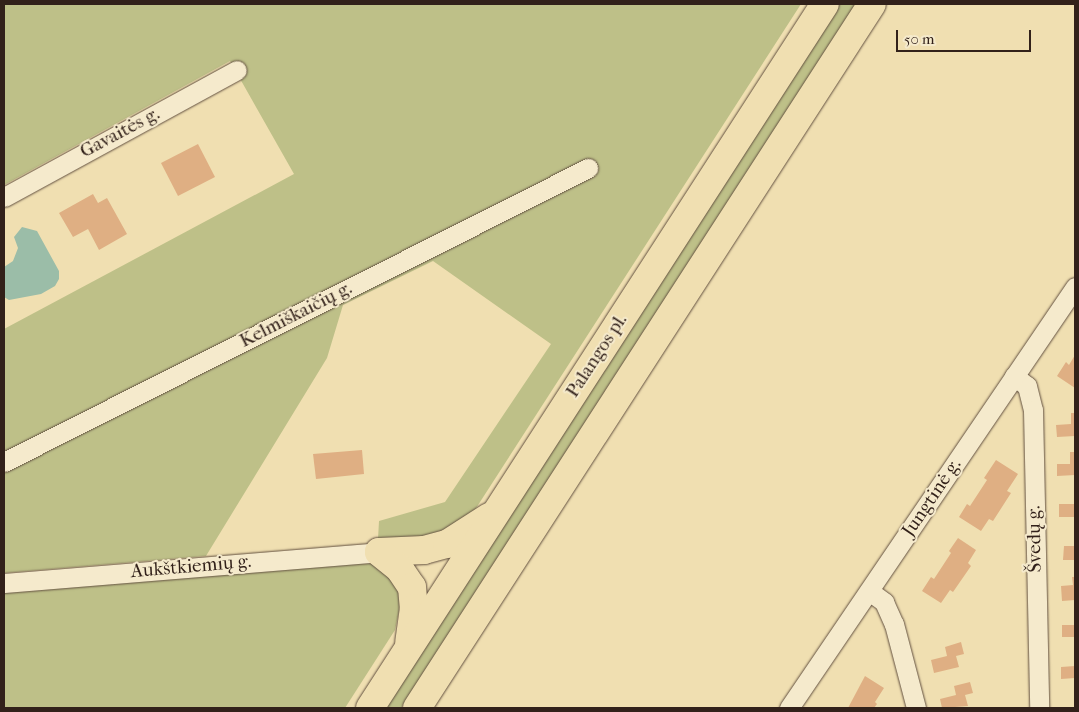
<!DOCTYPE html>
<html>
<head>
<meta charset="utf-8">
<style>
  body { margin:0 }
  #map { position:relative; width:1079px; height:712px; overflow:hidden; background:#f0dfb1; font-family:"IM FELL French Canon",serif }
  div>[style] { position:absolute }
  .green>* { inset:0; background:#bec088 }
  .water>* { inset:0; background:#9bbda8 }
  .building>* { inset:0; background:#dfaf83 }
  .roads { filter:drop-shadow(0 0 1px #625040) drop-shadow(0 0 1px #625040) }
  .minor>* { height:19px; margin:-9.5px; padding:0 9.5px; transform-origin:9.5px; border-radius:9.5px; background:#f5eacc }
  .trunk>* { height:28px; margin:-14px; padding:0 14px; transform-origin:14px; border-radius:14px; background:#f0dfb1 }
  span { translate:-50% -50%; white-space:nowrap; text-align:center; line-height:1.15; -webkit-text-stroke:4px #f5eacc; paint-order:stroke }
  .street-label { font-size:19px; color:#32211a }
  .frame { position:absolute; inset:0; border:5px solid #32211a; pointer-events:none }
  .scale { position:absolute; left:896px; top:30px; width:135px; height:22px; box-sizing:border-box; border:2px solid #32211a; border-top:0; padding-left:6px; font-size:15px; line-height:18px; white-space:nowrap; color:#32211a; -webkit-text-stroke:4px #f5eacc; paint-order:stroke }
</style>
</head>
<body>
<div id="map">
  <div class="green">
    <i style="clip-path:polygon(4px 4px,801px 4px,471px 516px,434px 539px,378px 539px,379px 521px,445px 502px,551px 344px,433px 261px,343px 305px,327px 358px,206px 556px,4px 573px,4px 329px,294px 174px,230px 61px,4px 185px)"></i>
    <i style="clip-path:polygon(840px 4px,857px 4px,401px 708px,385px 708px)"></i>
    <i style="clip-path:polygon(356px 562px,372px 562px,396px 578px,401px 602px,395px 630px,345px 708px,4px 708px,4px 593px)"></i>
  </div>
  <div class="water">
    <i style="clip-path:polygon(22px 227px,37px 231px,59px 271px,59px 279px,55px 286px,41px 294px,9px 300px,4px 297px,4px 267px,13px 261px,18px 248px,14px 237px)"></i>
  </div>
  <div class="building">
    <i style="clip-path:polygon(198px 144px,215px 177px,178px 196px,161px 163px)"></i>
    <i style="clip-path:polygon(93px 194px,98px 203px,107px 198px,127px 234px,99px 250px,88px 229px,73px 237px,59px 213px)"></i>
    <i style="clip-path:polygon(1075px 355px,1075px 388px,1057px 376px,1066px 362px,1069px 365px)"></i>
    <i style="clip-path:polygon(1071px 413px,1075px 413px,1075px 436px,1057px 437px,1056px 425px,1071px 424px)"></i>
    <i style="clip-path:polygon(362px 450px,364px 474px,316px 479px,313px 454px)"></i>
    <i style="clip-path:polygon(1070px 452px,1075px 452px,1075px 475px,1057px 476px,1057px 464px,1070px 464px)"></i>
    <i style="clip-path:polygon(996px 460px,1018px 474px,1007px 491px,1011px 493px,993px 521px,989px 519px,981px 531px,959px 517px,967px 504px,970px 506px,987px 480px,984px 478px)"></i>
    <i style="clip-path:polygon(1059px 504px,1075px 504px,1075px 517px,1059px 517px)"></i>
    <i style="clip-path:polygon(958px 538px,976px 550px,968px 563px,971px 566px,953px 592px,950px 590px,941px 603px,922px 591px,931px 577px,934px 579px,951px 553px,949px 551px)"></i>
    <i style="clip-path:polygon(1064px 546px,1075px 546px,1075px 560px,1063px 560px)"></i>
    <i style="clip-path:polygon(1072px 577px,1075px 577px,1075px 600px,1062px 601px,1061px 586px,1073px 585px)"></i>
    <i style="clip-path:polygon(1062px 625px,1075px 625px,1075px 637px,1062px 637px)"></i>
    <i style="clip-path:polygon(961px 642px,964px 654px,956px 656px,959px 667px,934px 673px,931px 660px,947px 656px,945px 647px)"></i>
    <i style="clip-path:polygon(1075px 666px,1075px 678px,1061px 679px,1061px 667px)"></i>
    <i style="clip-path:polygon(865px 676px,884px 688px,875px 702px,877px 704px,874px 708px,848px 708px)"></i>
    <i style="clip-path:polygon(970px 682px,973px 693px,965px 695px,968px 706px,942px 708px,940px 699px,956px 695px,954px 686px)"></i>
  </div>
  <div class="roads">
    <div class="minor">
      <i style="left:4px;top:197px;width:265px;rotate:-28.6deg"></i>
      <i style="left:1014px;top:376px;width:16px;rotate:38deg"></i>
      <i style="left:1027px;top:386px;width:25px;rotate:76deg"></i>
      <i style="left:1033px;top:410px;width:298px;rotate:88.8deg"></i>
      <i style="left:4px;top:462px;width:654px;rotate:-26.72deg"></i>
      <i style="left:4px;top:583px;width:376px;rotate:-4.7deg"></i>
      <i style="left:869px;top:591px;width:19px;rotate:36deg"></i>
      <i style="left:884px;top:602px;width:24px;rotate:66deg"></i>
      <i style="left:894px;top:624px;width:87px;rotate:75.3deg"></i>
      <i style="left:789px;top:708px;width:509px;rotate:-55.81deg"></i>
    </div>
    <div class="trunk">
      <i style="left:379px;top:552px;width:45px;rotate:-2.5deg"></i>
      <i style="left:424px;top:550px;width:24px;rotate:-15deg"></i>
      <i style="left:447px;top:544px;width:50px;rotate:-32.7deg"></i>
      <i style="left:379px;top:552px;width:26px;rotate:39deg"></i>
      <i style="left:399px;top:568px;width:23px;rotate:56deg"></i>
      <i style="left:412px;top:587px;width:21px;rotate:85deg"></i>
      <i style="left:414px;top:608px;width:34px;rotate:98deg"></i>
      <i style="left:370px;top:708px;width:838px;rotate:-57.13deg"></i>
      <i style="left:417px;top:708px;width:838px;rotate:-57.13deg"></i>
    </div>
  </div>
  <div class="street-label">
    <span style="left:120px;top:133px;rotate:-28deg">Gavaitės g.</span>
    <span style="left:296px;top:315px;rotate:-27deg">Kelmiškaičių g.</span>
    <span style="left:597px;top:356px;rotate:-57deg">Palangos pl.</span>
    <span style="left:932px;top:498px;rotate:-56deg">Jungtinė g.</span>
    <span style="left:1035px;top:539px;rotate:-91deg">Švedų g.</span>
    <span style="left:191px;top:567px;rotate:-5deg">Aukštkiemių g.</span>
  </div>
  <div class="frame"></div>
  <div class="scale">50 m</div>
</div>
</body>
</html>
